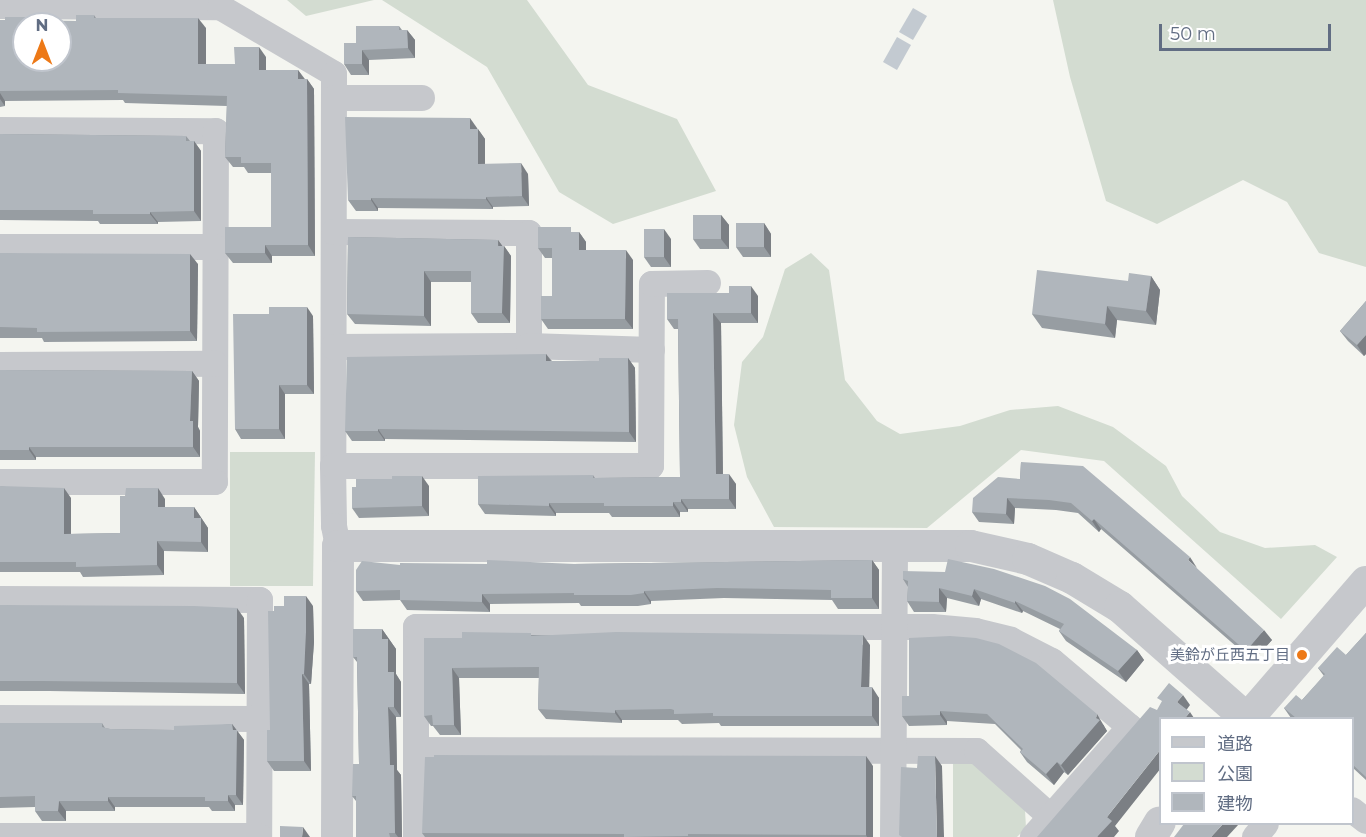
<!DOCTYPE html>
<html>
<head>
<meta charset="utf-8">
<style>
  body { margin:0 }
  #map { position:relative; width:1366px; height:837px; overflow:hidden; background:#f4f5f0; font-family:Montserrat,"Noto Sans JP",sans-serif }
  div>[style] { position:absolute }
  .green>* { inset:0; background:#d3dcd1 }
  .water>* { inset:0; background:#c3cad1 }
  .minor>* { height:26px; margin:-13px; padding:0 13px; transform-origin:13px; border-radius:13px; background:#c6c8cc }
  .tertiary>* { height:32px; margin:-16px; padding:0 16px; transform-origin:16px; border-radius:16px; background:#c6c8cc }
  .wall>* { inset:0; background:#979da2 }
  .shaded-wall>* { inset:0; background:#7b7f84 }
  .building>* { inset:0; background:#b0b6bc }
  .dots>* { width:16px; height:16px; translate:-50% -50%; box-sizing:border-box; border:3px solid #fff; border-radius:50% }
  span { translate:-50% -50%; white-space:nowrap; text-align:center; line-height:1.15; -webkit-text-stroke:6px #fff; paint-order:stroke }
  .poi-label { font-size:15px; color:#616d83 }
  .right { translate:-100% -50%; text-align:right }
  .legend { position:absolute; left:1159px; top:717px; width:195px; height:108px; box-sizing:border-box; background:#fff; border:2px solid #c0c5cd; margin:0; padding:8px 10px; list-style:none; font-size:18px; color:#616d83 }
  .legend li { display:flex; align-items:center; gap:12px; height:30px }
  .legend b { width:30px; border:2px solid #c0c5cd }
  .north { position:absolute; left:12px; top:12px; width:60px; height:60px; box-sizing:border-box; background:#fff; border:2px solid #c0c5cd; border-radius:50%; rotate:0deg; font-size:16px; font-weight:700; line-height:24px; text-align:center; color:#616d83 }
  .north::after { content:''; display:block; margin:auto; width:21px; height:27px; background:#ed7917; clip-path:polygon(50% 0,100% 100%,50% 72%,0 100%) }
  .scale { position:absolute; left:1159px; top:24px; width:172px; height:27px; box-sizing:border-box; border:3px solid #616d83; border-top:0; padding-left:8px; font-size:18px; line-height:21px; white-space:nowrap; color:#616d83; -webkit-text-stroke:4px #fff; paint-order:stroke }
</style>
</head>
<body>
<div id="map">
  <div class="green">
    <i style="clip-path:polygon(287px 0,374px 0,306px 16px)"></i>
    <i style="clip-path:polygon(382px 0,527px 0,588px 85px,677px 119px,716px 191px,613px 224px,559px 192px,487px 67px)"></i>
    <i style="clip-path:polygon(1053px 0,1366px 0,1366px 267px,1319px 253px,1287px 202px,1243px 180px,1157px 224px,1106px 201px,1070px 77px)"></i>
    <i style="clip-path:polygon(811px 253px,829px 270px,845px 380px,877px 421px,900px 434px,960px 426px,1010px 410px,1058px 406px,1113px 427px,1166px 466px,1182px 496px,1220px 532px,1265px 548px,1315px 545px,1337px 557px,1281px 619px,1104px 461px,1021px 450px,927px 528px,774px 527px,747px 477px,734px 425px,742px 362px,763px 337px,785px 269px)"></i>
    <i style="clip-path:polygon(230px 452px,315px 452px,313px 586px,230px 586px)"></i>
    <i style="clip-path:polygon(953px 762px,973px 762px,1025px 810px,1026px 828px,1017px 837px,953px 837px)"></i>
  </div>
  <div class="water">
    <i style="clip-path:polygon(913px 8px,927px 16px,913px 40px,899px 32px)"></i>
    <i style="clip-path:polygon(897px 37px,911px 45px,897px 70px,883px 62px)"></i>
  </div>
  <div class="minor">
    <i style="left:0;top:6px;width:220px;rotate:0.3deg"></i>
    <i style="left:220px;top:7px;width:132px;rotate:30.4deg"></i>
    <i style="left:334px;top:74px;width:392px;rotate:90.1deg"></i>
    <i style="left:333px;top:466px;width:60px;rotate:89deg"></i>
    <i style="left:334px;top:526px;width:20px;rotate:79deg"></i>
    <i style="left:334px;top:98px;width:88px"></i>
    <i style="left:0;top:130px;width:216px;rotate:0.3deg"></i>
    <i style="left:216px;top:131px;width:351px;rotate:90.2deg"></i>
    <i style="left:215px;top:482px;width:215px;rotate:180deg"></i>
    <i style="left:334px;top:232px;width:195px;rotate:0.3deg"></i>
    <i style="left:529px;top:233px;width:113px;rotate:90deg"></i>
    <i style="left:0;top:247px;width:215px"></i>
    <i style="left:334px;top:347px;width:195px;rotate:-0.3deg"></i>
    <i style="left:529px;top:346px;width:123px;rotate:1.9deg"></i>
    <i style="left:0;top:365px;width:215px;rotate:-0.3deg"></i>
    <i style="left:333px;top:466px;width:318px"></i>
    <i style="left:651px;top:466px;width:182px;rotate:-89.7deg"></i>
    <i style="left:652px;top:284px;width:56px;rotate:-1deg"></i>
    <i style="left:0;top:599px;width:260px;rotate:0.2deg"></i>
    <i style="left:260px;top:600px;width:237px;rotate:90.2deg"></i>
    <i style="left:0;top:718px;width:259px;rotate:0.2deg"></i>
    <i style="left:416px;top:750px;width:561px;rotate:0.1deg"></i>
    <i style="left:977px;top:751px;width:98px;rotate:41.7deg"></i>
    <i style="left:1352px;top:810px;width:18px;rotate:38deg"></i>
    <i style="left:0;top:836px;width:259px"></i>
    <i style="left:416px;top:837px;width:210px;rotate:-90deg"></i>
    <i style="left:416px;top:627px;width:516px"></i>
    <i style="left:932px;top:627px;width:44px;rotate:5.2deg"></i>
    <i style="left:976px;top:631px;width:36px;rotate:14deg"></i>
    <i style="left:1011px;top:640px;width:46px;rotate:27.1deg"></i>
    <i style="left:1052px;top:661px;width:102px;rotate:40.2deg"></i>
    <i style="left:1130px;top:727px;width:147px;rotate:131.4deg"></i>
    <i style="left:893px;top:837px;width:290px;rotate:-89.6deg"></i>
    <i style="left:1255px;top:837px;width:17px;rotate:-50deg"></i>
  </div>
  <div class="tertiary">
    <i style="left:1248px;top:718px;width:180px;rotate:-49.1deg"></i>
    <i style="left:337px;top:837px;width:291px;rotate:-89.8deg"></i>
    <i style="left:338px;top:546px;width:633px"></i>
    <i style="left:971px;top:546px;width:58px;rotate:12.8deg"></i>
    <i style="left:1028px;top:559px;width:48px;rotate:23.4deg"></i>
    <i style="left:1072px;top:578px;width:56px;rotate:31.1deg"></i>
    <i style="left:1120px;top:607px;width:168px;rotate:41.4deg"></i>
    <i style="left:1151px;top:837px;width:17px;rotate:-59deg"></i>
  </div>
  <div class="wall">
    <i style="clip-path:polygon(94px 15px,96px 18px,206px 28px,206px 64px,235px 64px,266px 57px,266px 70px,298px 70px,305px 79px,307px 79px,314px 89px,315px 256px,272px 256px,272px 263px,233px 263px,225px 253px,271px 227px,271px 173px,248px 173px,244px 167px,233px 167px,225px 157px,227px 106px,125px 103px,123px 100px,5px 101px,5px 106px,0 107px,0 20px,76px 21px)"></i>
    <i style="clip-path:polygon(399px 26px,402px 30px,407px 30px,415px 40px,415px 58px,369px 60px,369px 75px,351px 75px,344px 64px,356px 43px)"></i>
    <i style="clip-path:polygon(477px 128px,485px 139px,485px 164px,528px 174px,529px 206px,493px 207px,493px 209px,378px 208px,378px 211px,356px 211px,348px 200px)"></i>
    <i style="clip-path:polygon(0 134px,186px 136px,190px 141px,194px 141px,201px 151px,201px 221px,158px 222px,158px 224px,100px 224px,98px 221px,0 220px)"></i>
    <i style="clip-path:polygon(721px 215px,729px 225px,729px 249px,700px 249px,693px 239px)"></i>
    <i style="clip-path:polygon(764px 223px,771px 234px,771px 257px,743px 257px,736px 247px)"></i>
    <i style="clip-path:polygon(575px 232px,579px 232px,586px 242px,586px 250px,633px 260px,633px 329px,548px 329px,541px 319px,552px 296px,552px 258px,545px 258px,538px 248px)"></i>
    <i style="clip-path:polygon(348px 237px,498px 240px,502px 246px,504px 246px,511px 256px,510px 323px,478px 323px,471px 313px,471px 282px,431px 282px,431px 326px,355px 324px,347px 314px)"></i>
    <i style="clip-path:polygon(671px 239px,671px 267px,651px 267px,644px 257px)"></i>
    <i style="clip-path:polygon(0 253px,198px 264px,197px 341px,44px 342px,42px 338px,0 338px)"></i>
    <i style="clip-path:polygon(1151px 276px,1160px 290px,1156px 325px,1117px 320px,1115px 338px,1042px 328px,1032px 314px,1128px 281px)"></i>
    <i style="clip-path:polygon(758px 296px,758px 323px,721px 323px,723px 474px,736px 484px,736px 509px,688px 509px,688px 512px,680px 512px,680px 517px,612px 517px,609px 513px,556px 513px,556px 516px,485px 514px,478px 504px,593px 475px,595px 478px,680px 477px,678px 329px,674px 329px,667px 319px)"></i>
    <i style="clip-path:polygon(1366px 301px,1366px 354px,1364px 356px,1348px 341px,1340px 331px)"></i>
    <i style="clip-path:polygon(313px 316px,314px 394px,285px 394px,285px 439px,241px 439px,235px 429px)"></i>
    <i style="clip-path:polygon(546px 354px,552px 361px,599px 361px,628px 358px,635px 368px,636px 442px,385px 439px,385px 441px,352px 441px,345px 431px)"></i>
    <i style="clip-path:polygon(0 370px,192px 371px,199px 381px,198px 427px,200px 431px,200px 457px,36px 457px,36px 460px,0 460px)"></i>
    <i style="clip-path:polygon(1021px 462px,1272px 640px,1253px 661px,1101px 529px,1099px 532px,1078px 513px,1056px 510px,1015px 508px,1014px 524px,979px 522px,972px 512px,1020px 479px)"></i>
    <i style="clip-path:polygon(392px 479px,429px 486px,429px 516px,359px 518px,352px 508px,356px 487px)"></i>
    <i style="clip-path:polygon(0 486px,71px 498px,71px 534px,120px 533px,165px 499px,165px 507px,194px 507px,208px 528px,208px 552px,164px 551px,164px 575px,83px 577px,80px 572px,0 572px)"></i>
    <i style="clip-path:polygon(872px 560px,879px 570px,879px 609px,838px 609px,832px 600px,724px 598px,651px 601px,651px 604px,638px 606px,581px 606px,579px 603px,490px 604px,490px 612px,407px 610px,400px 600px,363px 601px,356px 591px,400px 565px,574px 564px)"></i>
    <i style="clip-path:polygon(945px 572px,1137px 650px,1144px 660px,1126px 682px,1066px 641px,1059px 631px,1060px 629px,1023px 611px,1022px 613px,981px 599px,979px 606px,947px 598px,946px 612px,914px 612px,907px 601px,908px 587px,903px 579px)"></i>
    <i style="clip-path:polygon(0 605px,244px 618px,245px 694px,49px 691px,0 691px)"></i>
    <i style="clip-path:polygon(313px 606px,314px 642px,311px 684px,309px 684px,311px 771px,274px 771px,267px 761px,270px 730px,274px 611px)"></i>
    <i style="clip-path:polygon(382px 629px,396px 649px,396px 674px,401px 682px,401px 717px,396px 717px,397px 770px,401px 775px,402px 837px,356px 837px,356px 801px,352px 796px,359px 764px,357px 662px,353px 657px)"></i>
    <i style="clip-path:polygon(1366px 633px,1366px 780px,1353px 768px,1353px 718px,1291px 718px,1284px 708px,1302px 700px,1324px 676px,1318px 668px,1346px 655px)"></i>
    <i style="clip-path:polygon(533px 635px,870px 645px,869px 687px,879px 698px,879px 726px,721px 726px,719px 723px,682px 724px,678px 720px,622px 720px,622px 723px,546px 719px,538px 709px,539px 678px,459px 678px,461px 735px,440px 735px,433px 726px,431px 726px,424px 716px,462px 638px)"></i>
    <i style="clip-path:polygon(909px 696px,1104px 725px,1104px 726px,1107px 731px,1068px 775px,1064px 772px,1054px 785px,1027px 762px,1020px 752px,1021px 750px,995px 724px,947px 721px,947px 725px,909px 726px,902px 716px)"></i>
    <i style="clip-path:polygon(0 723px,102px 723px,105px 728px,110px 729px,174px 730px,232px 724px,244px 740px,243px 805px,235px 805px,235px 811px,212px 811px,209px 807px,115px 807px,115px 811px,66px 811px,66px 821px,42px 821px,35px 811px,35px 807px,0 808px)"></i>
    <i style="clip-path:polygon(873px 766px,873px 837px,425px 837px,422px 833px)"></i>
  </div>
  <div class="shaded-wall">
    <i style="clip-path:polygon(198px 18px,206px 28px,206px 74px,198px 64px)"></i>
    <i style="clip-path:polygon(407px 30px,415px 40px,415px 58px,408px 48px)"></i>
    <i style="clip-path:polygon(259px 47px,266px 57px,266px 80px,259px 70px)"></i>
    <i style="clip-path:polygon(362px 50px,369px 60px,369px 75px,362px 64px)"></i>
    <i style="clip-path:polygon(298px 70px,305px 80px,298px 79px)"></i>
    <i style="clip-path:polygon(307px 79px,314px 89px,315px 256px,308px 245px)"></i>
    <i style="clip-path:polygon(0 93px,5px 101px,5px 106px,0 99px)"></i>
    <i style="clip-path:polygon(470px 118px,477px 128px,477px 139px,470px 129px)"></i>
    <i style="clip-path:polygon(478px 129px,485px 139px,485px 174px,478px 164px)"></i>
    <i style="clip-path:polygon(194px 141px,201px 151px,201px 221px,194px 211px)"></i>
    <i style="clip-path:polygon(521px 163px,528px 174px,529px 206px,522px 196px)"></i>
    <i style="clip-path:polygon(486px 197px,493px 207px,493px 209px,486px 199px)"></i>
    <i style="clip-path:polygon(371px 198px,378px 208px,378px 211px,371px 200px)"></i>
    <i style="clip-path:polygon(150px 212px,158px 222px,158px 224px,150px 214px)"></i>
    <i style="clip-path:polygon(721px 215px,729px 225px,729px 249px,721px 239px)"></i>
    <i style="clip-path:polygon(764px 223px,771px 234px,771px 257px,764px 247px)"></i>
    <i style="clip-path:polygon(664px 229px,671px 239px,671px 267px,664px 257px)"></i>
    <i style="clip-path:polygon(579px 232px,586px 242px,586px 260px,579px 250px)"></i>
    <i style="clip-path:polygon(498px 240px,504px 248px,504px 246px,511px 256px,510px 323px,502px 313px)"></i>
    <i style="clip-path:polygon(265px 245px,272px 256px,272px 263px,265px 253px)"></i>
    <i style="clip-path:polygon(626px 250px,633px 260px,633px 329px,625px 319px)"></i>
    <i style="clip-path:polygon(190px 254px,198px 264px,197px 341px,190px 331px)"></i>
    <i style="clip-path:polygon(424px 271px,431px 282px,431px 326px,424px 316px)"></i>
    <i style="clip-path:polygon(1151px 276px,1160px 290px,1156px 325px,1146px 311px)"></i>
    <i style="clip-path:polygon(751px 286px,758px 296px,758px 323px,751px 313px)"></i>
    <i style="clip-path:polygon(1107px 306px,1117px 320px,1115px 338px,1105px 324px)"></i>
    <i style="clip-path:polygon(307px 307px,313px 316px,314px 394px,307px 385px)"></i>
    <i style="clip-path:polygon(713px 313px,721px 323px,723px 484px,716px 474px)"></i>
    <i style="clip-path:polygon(1366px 335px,1366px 354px,1364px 356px,1357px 345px)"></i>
    <i style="clip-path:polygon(546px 354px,553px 364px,546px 361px)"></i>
    <i style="clip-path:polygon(628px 358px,635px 368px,636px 442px,629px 432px)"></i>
    <i style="clip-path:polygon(192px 371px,199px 381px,198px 427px,200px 431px,200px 457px,193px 447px,190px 421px)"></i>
    <i style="clip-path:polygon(279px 385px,285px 394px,285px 439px,279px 429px)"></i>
    <i style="clip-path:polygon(378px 429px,385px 439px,385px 441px,378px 431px)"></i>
    <i style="clip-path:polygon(29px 447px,36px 457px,36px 460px,29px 450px)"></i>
    <i style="clip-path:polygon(729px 474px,736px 484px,736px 509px,729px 499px)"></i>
    <i style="clip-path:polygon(422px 476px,429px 486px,429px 516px,422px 506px)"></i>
    <i style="clip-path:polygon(64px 488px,71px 498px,71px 544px,64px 534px)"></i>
    <i style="clip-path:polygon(158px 488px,165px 499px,165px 517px,158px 507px)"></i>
    <i style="clip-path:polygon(1007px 498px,1015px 508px,1014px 524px,1006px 514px)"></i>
    <i style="clip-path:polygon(681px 499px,688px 509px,688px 512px,681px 502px)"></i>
    <i style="clip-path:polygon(673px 502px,680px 512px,680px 517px,673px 506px)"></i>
    <i style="clip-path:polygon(549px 503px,556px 513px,556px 516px,549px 506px)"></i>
    <i style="clip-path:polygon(194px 507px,208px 528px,208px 552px,201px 542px,194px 518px)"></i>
    <i style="clip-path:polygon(1094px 519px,1101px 529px,1099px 532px,1092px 521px)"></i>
    <i style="clip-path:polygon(157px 541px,164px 551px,164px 575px,157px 565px)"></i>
    <i style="clip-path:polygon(1190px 557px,1197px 568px,1188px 560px)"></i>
    <i style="clip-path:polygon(872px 560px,879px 570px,879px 609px,872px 598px)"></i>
    <i style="clip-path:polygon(939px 588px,947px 598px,946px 612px,939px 602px)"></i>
    <i style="clip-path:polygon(974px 589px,981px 599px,979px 606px,972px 596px)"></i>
    <i style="clip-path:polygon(644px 591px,651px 601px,651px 604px,644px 593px)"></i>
    <i style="clip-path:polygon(482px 594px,490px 604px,490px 612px,482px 602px)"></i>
    <i style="clip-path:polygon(306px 596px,313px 606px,314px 642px,311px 684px,304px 674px)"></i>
    <i style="clip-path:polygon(1015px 601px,1023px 611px,1022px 613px,1015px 603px)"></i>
    <i style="clip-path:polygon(237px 608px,244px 618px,245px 694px,237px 683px)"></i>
    <i style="clip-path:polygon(382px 629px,396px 649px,396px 674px,401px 682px,401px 717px,394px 707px,388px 672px,382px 639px)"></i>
    <i style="clip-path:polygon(1264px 630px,1272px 640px,1253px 661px,1246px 651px)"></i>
    <i style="clip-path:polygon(863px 635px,870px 645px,869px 698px,861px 687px)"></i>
    <i style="clip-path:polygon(1137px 650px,1144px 660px,1126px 682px,1118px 671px)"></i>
    <i style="clip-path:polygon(452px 668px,459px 678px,461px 735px,454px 725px)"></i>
    <i style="clip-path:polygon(302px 674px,309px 684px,311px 771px,304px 761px)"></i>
    <i style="clip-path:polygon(872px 687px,879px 698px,879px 726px,872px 716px)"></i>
    <i style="clip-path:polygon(1183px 695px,1190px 705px,1185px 712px,1177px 702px)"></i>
    <i style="clip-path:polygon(388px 707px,396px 717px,397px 770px,401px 775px,402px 837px,398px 837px,395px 833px,390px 765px)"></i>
    <i style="clip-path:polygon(615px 710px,622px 720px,622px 723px,615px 713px)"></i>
    <i style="clip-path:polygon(940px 711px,947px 721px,947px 725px,940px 715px)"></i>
    <i style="clip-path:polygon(1190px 712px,1194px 718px,1185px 718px)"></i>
    <i style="clip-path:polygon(1097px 714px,1107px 731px,1068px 775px,1061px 765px,1096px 718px)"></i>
    <i style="clip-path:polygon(232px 724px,244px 740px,243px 805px,236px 795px)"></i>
    <i style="clip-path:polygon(1161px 749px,1161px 768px,1115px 826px,1119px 831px,1114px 837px,1097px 837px,1107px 817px)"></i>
    <i style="clip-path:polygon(866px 756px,873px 766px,873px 837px,867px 837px,866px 835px)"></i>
    <i style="clip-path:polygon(935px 756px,942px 766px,944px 837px,937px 837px)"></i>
    <i style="clip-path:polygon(1057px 762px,1064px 772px,1054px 785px,1046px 774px)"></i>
    <i style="clip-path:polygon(228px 795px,235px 805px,235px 811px,228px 801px)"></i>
    <i style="clip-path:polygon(108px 797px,115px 807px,115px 811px,108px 801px)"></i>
    <i style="clip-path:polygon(59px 801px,66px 811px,66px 821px,58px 811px)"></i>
    <i style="clip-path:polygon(1223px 824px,1239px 824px,1227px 837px,1211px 837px)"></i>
    <i style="clip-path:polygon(303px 827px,310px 837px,302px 837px)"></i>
  </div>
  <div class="building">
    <i style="clip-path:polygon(evenodd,76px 15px,94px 15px,94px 18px,198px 18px,198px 64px,235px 64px,234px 47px,259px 47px,259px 70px,298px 70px,298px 79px,307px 79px,308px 245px,265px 245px,265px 253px,225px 253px,225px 227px,271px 227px,271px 163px,241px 163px,241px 157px,225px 157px,227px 96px,118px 93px,118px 90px,0 91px,0 20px,5px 20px,5px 17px,38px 17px,38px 21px,76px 21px,76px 15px,24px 24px,60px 24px,60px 60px,24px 60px,24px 24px)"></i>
    <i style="clip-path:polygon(356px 26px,399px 26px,399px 30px,407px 30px,408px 48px,362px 50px,362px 64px,344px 64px,344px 43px,356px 43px)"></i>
    <i style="clip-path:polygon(345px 117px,470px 118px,470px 129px,478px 129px,478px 164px,521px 163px,522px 196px,486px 197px,486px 199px,371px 198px,371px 200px,348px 200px)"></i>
    <i style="clip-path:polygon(0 134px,186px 136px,186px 141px,194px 141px,194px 211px,150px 212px,150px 214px,93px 214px,93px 210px,0 210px)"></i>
    <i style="clip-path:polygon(693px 215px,721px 215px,721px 239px,693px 239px)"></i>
    <i style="clip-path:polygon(736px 223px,764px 223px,764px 247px,736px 247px)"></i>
    <i style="clip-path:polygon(538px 227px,571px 227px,571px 232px,579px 232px,579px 250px,626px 250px,625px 319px,541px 319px,541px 296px,552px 296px,552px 248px,538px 248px)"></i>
    <i style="clip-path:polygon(644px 229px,664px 229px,664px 257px,644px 257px)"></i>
    <i style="clip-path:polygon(348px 237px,498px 240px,498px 246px,504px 246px,502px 313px,471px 313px,471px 271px,424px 271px,424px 316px,347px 314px)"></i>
    <i style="clip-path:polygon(0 253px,190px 254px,190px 331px,37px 332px,37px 328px,0 327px)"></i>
    <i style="clip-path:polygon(1037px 270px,1128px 281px,1129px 273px,1151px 276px,1146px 311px,1107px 306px,1105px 324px,1032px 314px)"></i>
    <i style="clip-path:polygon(729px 286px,751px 286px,751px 313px,713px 313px,716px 474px,729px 474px,729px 499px,681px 499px,681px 502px,673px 502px,673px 506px,604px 506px,604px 503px,549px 503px,549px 506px,478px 504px,478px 476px,593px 475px,593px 478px,680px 477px,678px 319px,667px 319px,667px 293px,729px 293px)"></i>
    <i style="clip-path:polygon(1366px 301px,1366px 335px,1357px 345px,1340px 331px)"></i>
    <i style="clip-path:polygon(269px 307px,307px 307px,307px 385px,279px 385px,279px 429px,235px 429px,233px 314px,269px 314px)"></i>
    <i style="clip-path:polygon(546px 354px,546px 361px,599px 361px,599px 358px,628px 358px,629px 432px,378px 429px,378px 431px,345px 431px,347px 357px)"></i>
    <i style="clip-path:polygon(0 370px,192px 371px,190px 421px,193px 421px,193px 447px,29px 447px,29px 450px,0 450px)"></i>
    <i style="clip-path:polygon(1021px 462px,1083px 466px,1190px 557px,1188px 560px,1264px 630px,1246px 651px,1094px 519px,1092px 521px,1071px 503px,1049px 500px,1007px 498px,1006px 514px,972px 512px,973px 498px,998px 477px,1020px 479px)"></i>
    <i style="clip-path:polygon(392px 476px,422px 476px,422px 506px,352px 508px,352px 487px,356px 487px,356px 479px,392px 479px)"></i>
    <i style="clip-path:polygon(0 486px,64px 488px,64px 534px,120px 533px,120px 496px,125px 496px,126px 488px,158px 488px,158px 507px,194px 507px,194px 518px,201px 518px,201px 542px,157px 541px,157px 565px,76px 567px,76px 562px,0 562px)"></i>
    <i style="clip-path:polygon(948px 559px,994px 569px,1045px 586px,1070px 599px,1137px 650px,1118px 671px,1059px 631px,1064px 624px,1015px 601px,1015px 603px,974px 589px,972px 596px,939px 588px,939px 602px,907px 601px,908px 581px,903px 579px,903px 571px,945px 572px)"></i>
    <i style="clip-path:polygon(487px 560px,574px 564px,872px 560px,872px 598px,831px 598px,831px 590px,717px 588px,644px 591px,644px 593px,631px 595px,574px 595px,574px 593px,482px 594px,482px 602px,400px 600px,400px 590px,356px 591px,356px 570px,362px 561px,400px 565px,400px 563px,487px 564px)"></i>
    <i style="clip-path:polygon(284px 596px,306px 596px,306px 632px,304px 674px,302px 674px,304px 761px,267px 761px,267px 730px,270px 730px,268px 611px,274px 611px,274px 606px,284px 606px)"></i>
    <i style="clip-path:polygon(0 605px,194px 606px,237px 608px,237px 683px,42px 681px,0 681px)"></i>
    <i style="clip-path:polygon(353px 629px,382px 629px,382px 639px,388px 639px,388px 672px,394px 672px,394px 707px,388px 707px,390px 765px,394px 765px,395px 833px,389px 833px,390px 837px,356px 837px,356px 796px,352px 796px,353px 764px,359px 764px,357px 657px,353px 657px)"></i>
    <i style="clip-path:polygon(462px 632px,531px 633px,531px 636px,616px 632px,863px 635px,861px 687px,872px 687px,872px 716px,713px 716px,713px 713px,674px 714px,674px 710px,671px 709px,615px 710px,615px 713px,538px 709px,539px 667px,452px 668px,454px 725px,433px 725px,432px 715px,424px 716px,424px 638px,462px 638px)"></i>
    <i style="clip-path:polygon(1366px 633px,1366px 777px,1353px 765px,1353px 718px,1296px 718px,1284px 708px,1296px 695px,1302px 700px,1325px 674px,1318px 668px,1337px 647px,1346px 655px)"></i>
    <i style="clip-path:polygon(950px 636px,976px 638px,999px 644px,1036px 663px,1097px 714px,1096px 718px,1100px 720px,1061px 765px,1057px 762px,1046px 774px,1020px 752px,1023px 749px,987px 714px,940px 711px,940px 715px,902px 716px,902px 696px,909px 696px,909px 638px)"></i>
    <i style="clip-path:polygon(1169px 683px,1183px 695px,1177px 702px,1190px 712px,1185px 718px,1161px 718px,1161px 749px,1107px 817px,1112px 821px,1097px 837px,1037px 837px,1150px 707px,1157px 710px,1162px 701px,1157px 698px)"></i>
    <i style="clip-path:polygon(0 723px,102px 723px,102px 727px,110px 729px,174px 730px,174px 726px,232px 724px,233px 730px,237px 730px,236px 795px,228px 795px,228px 801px,205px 801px,205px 797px,108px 797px,108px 801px,59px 801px,58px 811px,35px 811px,35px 796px,0 797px)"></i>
    <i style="clip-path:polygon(434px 755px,866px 756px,866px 835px,688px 834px,688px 836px,624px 837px,624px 834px,422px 833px,425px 757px,434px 757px)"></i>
    <i style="clip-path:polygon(918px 756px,935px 756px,937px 837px,902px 837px,899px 835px,901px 767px,917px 768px)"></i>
    <i style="clip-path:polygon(1184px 824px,1223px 824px,1211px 837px,1174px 837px)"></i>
    <i style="clip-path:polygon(280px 826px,303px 827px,302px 837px,280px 837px)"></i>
  </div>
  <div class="dots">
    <i style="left:1302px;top:655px;background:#ed7917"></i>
  </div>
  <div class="poi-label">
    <span class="right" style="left:1290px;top:655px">美鈴が丘西五丁目</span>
  </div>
  <ul class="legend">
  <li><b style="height:8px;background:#c6c8cc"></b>道路</li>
  <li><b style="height:16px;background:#d3dcd1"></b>公園</li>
  <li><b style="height:16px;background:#b0b6bc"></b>建物</li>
  </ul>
  <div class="north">N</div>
  <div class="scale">50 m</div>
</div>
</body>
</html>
